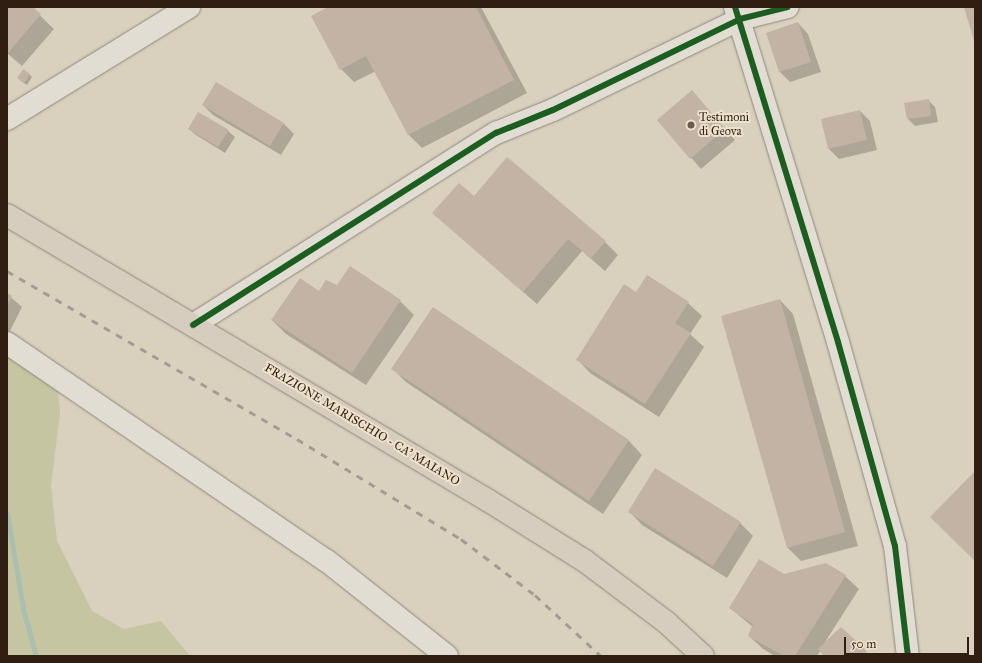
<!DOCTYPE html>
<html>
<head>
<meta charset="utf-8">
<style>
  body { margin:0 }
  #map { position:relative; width:982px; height:663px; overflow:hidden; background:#d9d0bd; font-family:"IM FELL Great Primer",serif }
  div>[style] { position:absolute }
  .green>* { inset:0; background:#c5c5a2 }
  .shadow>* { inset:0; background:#0003 }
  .stream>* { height:5px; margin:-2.5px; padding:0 2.5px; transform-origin:2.5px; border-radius:2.5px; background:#aabfae }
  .building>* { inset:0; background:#c2b3a4 }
  .roads { filter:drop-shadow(0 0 1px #8f877b) drop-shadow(0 0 1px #8f877b) }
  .minor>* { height:22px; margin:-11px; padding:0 11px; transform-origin:11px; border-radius:11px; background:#e2ddd3 }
  .major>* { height:22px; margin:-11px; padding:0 11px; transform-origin:11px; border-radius:11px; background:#d6cdbe }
  .rail>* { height:3px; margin-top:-1.5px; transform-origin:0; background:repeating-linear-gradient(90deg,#a29c93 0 7px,transparent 0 14px) }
  .cycleway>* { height:6px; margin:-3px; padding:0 3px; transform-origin:3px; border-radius:3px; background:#1b5e20 }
  .dots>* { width:11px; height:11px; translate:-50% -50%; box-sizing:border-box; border:2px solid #eee2cc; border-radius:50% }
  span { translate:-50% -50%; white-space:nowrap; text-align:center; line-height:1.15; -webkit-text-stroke:4px #eee2cc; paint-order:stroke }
  .poi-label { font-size:12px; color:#301e13 }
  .left { translate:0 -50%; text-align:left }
  .street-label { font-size:12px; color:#301e13 }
  .frame { position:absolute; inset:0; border:8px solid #301e13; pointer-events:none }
  .scale { position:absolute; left:844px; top:637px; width:125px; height:18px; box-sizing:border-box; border:2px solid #301e13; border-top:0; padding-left:5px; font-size:12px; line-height:14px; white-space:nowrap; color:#301e13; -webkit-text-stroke:3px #eee2cc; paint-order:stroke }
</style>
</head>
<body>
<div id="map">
  <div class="green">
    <i style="clip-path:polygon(7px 350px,36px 369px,58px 392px,60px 413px,51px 486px,57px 541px,92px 611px,124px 629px,161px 621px,190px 656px,7px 656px)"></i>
  </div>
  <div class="shadow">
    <i style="clip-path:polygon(7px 7px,31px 7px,54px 29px,22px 66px,7px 53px)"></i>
    <i style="clip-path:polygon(331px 7px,481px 7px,527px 93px,422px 148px,409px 135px,376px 71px,354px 82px,341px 69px)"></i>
    <i style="clip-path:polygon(798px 23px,808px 34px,821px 72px,790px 82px,780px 72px)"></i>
    <i style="clip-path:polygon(29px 74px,32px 77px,27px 85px,21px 81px)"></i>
    <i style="clip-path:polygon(692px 91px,735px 140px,701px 169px,658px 120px)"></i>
    <i style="clip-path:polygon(928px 100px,935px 107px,938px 122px,915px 126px,908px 119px)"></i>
    <i style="clip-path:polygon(203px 105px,284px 124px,294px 134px,281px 155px,213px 115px)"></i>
    <i style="clip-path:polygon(860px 111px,870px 121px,877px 150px,839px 159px,829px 149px,822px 120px)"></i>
    <i style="clip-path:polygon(189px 129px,228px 131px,235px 137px,225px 153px,196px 135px)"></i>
    <i style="clip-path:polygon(474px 197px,605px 242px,618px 255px,605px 271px,582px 251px,537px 304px,433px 213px)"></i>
    <i style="clip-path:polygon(350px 268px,400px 301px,414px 315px,366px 385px,286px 334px,272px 320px,319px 292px,337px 287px)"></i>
    <i style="clip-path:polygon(7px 294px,22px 307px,9px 333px,7px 332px)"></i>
    <i style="clip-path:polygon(637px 294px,688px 303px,702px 316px,690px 334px,704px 347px,659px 417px,590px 373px,577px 359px)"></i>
    <i style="clip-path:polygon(780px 300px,793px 314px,858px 546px,801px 561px,787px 547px)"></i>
    <i style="clip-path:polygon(433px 308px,629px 441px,642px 455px,603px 514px,406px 382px,393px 369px)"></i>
    <i style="clip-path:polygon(629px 511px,740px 523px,753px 536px,727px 578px,642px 525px)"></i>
    <i style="clip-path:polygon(783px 575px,845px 576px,859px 589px,825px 642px,841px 628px,870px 656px,825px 656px,821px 650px,817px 656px,775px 656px,763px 649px,749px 636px,753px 627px,730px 608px)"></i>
  </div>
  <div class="stream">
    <i style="left:7px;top:513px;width:101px;rotate:80.4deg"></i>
    <i style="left:24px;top:613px;width:45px;rotate:74.4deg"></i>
  </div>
  <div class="building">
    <i style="clip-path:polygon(7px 7px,33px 7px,41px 14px,8px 53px)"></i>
    <i style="clip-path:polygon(328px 7px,476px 7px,514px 80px,408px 135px,366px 56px,340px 70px,311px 16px)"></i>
    <i style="clip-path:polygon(964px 7px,974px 7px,975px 10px,975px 44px)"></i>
    <i style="clip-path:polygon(798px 22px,811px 62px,779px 72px,766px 33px)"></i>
    <i style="clip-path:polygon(23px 69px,30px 74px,24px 83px,17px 78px)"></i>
    <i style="clip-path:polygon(216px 82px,284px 123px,270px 146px,202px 105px)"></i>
    <i style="clip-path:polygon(692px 90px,725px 129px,690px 159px,657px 120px)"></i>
    <i style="clip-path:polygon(929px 99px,931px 116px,907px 119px,904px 103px)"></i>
    <i style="clip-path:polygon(860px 110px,867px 140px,828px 149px,821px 119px)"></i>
    <i style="clip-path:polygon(198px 112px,229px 130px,218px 147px,188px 129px)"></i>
    <i style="clip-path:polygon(507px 157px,606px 241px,591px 258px,568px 239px,523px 292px,432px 213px,459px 183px,474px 196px)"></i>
    <i style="clip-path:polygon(350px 266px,401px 300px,352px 373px,271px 320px,300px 278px,319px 291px,326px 280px,337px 285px)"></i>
    <i style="clip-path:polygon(647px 275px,689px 302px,675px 323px,691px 333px,645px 404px,576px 360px,624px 284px,636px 292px)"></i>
    <i style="clip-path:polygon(7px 293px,12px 296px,7px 306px)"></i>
    <i style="clip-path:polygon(780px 299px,845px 532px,787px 548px,721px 316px)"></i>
    <i style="clip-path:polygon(433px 307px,629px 440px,589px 501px,391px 369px)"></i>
    <i style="clip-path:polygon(655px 468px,741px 522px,713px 566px,628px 512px)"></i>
    <i style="clip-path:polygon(975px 471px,975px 561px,930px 517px)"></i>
    <i style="clip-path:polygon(759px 559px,784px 574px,826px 563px,846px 575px,795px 656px,784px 656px,748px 636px,753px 624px,729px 608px)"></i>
    <i style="clip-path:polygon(841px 627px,866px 650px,866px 656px,824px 656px,818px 649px)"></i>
  </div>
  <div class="roads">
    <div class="minor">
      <i style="left:735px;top:7px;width:350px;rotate:72.9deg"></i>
      <i style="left:838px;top:342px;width:212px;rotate:74.4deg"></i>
      <i style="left:895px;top:546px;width:111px;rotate:83.3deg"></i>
      <i style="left:7px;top:119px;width:214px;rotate:-31.6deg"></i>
      <i style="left:193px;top:325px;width:359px;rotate:-32.4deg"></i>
      <i style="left:496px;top:133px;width:61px;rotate:-22deg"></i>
      <i style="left:553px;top:110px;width:208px;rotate:-25.9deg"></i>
      <i style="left:740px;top:19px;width:49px;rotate:-14deg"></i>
      <i style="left:7px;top:343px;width:387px;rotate:34.3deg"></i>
      <i style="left:327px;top:561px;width:153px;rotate:38.4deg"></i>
    </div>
    <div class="major">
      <i style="left:7px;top:215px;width:560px;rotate:30.68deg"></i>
      <i style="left:489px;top:501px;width:113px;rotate:32deg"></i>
      <i style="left:585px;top:561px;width:101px;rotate:37deg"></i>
      <i style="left:666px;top:622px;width:50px;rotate:42.6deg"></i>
    </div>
  </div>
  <div class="rail">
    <i style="left:7px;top:271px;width:335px;rotate:30.1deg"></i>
    <i style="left:297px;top:439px;width:192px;rotate:31.4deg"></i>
    <i style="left:461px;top:539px;width:93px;rotate:37.1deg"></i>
    <i style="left:535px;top:595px;width:90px;rotate:42.7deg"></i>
  </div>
  <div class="cycleway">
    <i style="left:735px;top:7px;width:350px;rotate:72.9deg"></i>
    <i style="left:838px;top:342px;width:212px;rotate:74.4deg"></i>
    <i style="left:895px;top:546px;width:111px;rotate:83.3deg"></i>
    <i style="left:193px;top:325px;width:359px;rotate:-32.4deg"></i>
    <i style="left:496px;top:133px;width:61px;rotate:-22deg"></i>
    <i style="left:553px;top:110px;width:208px;rotate:-25.9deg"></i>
    <i style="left:740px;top:19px;width:49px;rotate:-14deg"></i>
  </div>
  <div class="dots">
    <i style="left:691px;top:125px;background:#6b5c4e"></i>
  </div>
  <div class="poi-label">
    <span class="left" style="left:699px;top:125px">Testimoni<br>di Geova</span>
  </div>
  <div class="street-label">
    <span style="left:362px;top:425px;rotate:31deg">FRAZIONE MARISCHIO - CA' MAIANO</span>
  </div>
  <div class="frame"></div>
  <div class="scale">50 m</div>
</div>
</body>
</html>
